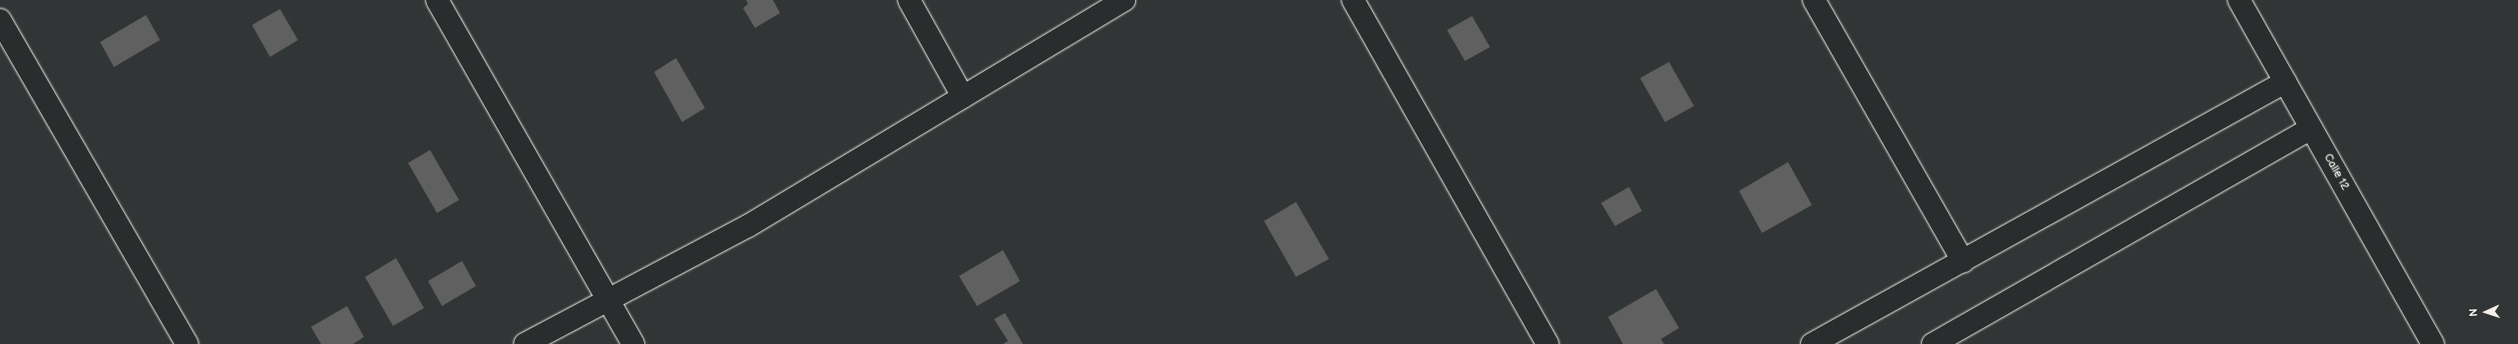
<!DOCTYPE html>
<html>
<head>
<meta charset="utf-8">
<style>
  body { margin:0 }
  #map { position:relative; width:2518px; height:344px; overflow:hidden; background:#323535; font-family:"Balsamiq Sans",sans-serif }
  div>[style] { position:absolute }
  .building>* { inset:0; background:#5f605f }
  .roads { filter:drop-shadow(0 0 1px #f4f1e8) drop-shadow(0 0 1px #f4f1e8) }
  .minor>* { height:22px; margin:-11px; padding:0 11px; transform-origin:11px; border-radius:11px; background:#2a2d2e }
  span { translate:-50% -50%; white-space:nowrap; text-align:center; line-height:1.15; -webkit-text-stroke:3px #2a2d2e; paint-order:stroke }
  .street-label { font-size:11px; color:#f4f1e8 }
  .north { position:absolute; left:2466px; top:292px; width:40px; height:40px; -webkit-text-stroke:3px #2a2d2e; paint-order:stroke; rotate:267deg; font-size:11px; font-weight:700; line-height:16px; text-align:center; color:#f4f1e8 }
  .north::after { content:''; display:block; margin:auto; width:14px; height:18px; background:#f4f1e8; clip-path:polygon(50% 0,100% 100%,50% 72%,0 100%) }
</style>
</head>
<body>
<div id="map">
  <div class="building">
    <i style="clip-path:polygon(746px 0,773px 0,780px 13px,755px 28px,743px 8px,748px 4px)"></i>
    <i style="clip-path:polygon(280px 9px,298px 40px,270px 57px,252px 25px)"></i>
    <i style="clip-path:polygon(146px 15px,160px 40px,114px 67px,100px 42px)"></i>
    <i style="clip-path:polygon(1472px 16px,1490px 47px,1465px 61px,1447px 30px)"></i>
    <i style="clip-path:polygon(676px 58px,705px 108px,682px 122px,654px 72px)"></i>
    <i style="clip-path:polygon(1669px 62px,1694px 106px,1665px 122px,1640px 78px)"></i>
    <i style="clip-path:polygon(430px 150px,459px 200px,437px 213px,408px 163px)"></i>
    <i style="clip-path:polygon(1788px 162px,1812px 205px,1762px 233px,1739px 191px)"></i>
    <i style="clip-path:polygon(1629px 187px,1642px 211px,1615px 226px,1601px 203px)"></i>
    <i style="clip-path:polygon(1296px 202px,1329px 259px,1296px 277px,1264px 221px)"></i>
    <i style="clip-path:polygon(1003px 250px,1020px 281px,977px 306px,959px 276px)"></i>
    <i style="clip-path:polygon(396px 258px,424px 308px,393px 326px,365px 277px)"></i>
    <i style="clip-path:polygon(462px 261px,476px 286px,442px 306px,428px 281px)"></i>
    <i style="clip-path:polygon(1656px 289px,1679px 328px,1661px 339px,1664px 344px,1623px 344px,1608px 317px)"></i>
    <i style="clip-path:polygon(347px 306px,364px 337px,353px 344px,321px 344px,311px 327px)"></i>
    <i style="clip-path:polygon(1005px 313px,1023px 344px,1003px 344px,1008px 341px,994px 319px)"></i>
  </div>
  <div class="roads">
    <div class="minor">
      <i style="left:437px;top:0;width:396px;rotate:60.3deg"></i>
      <i style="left:909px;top:0;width:111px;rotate:60.9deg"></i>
      <i style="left:1353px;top:0;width:395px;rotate:60.5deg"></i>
      <i style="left:1814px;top:0;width:301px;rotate:60.3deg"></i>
      <i style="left:2239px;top:0;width:395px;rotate:60.6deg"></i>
      <i style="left:0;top:20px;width:374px;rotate:60deg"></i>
      <i style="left:525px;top:344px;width:252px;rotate:-27.9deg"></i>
      <i style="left:748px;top:226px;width:439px;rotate:-31deg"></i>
      <i style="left:1812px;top:344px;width:541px;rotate:-28.98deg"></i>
      <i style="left:1933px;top:344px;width:435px;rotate:-29.7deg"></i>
    </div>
  </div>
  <div class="street-label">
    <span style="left:2336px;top:172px;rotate:61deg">Calle 12</span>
  </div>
  <div class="north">N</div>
</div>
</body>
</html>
